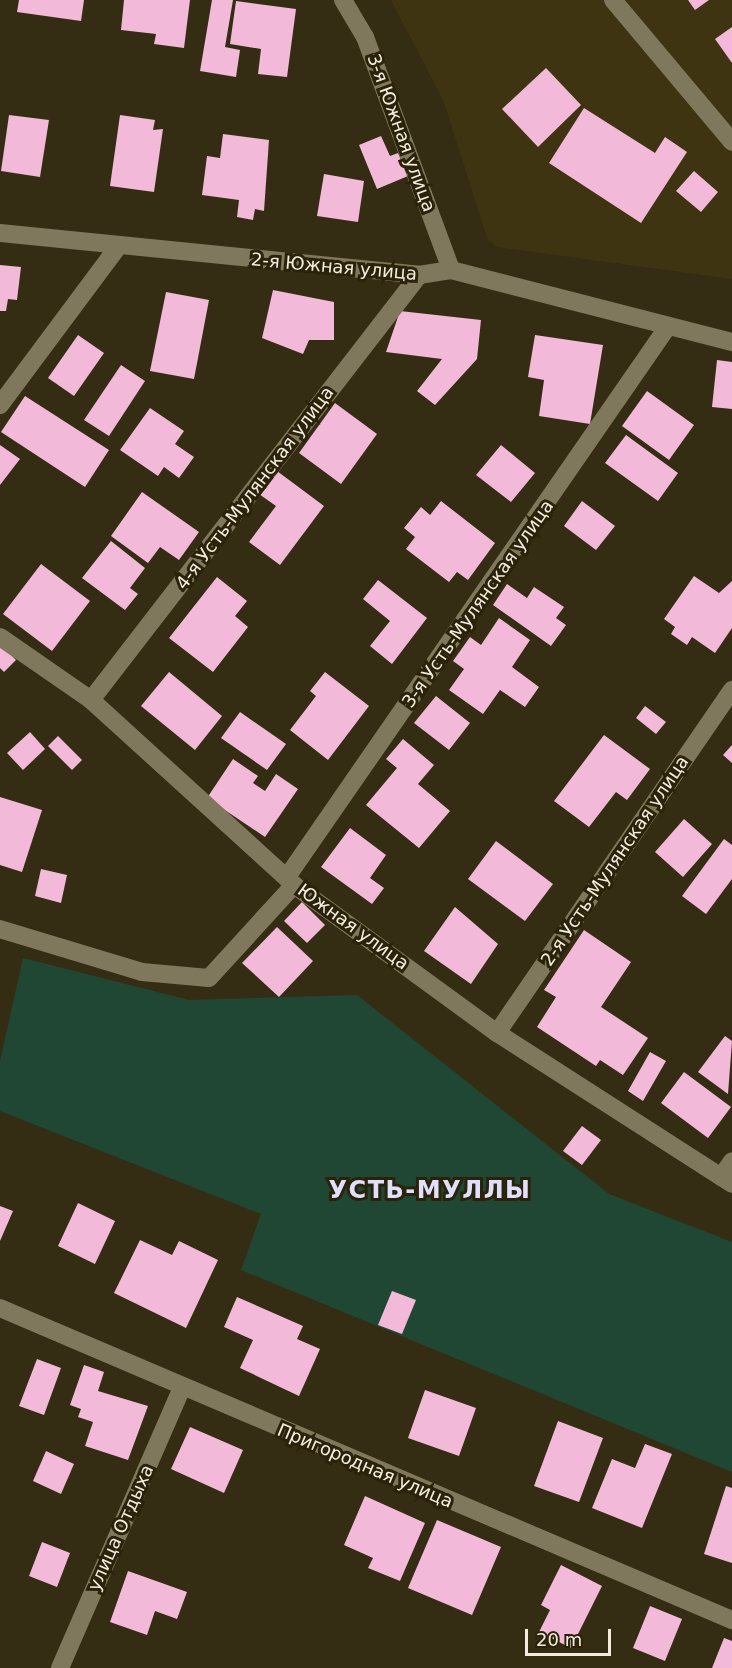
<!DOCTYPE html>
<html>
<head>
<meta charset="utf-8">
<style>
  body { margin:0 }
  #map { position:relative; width:732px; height:1668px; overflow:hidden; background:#342d13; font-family:"DejaVu Sans",sans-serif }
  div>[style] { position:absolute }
  .built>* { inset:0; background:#3e3412 }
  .green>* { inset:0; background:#204734 }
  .building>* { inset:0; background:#f3b9d8 }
  .minor>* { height:18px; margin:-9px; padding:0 9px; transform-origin:9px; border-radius:9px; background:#80785c }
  span { translate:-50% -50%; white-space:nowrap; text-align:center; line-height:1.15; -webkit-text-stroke:6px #2a2309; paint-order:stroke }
  .street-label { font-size:18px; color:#f2edde }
  .district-label { font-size:24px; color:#e0e0fe; font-weight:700; letter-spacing:1.5px }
  .scale { position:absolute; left:525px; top:1629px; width:86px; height:27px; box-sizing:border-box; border:3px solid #f2edde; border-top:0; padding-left:8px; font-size:18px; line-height:21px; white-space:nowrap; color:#f2edde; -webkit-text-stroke:4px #2a2309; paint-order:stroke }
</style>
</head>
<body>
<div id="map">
  <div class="built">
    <i style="clip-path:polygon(391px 0,732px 0,732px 279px,497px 247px,487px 238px,444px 102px)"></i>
  </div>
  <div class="green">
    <i style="clip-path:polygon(23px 958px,189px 1000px,357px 995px,609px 1194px,732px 1242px,732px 1472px,241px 1270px,261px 1214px,0 1111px,0 1061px)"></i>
  </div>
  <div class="building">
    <i style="clip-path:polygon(19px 0,84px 0,81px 21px,17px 12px)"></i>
    <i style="clip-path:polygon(124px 0,190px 0,184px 48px,154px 44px,156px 34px,121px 30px)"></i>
    <i style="clip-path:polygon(212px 0,233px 0,225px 47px,240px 50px,236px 77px,200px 71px)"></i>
    <i style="clip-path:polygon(688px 0,709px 0,695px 10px)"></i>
    <i style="clip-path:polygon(236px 1px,296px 9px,287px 77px,258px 74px,261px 49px,230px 44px)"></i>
    <i style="clip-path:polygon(732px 27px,732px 63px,715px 39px)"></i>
    <i style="clip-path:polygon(546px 68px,581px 105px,538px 147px,502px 109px)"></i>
    <i style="clip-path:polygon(584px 108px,655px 153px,665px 137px,687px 152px,641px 223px,549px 163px)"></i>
    <i style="clip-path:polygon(9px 115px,49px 120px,40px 177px,1px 171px)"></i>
    <i style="clip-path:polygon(120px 115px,155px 120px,153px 130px,163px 129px,154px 192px,110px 186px)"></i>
    <i style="clip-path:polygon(223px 134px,269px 140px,264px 211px,255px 209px,253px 220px,237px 217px,239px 200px,202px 195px,207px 156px,220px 158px)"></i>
    <i style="clip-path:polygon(381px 136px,390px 156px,398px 153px,408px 176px,377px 189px,359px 145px)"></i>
    <i style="clip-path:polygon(694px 171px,718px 192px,701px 212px,676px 191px)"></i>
    <i style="clip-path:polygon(324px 174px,364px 181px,358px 222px,317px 216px)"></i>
    <i style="clip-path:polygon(0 265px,21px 267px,17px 300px,8px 299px,6px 311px,0 311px)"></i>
    <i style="clip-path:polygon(273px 290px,334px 302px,334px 340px,309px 340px,303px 354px,262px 338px)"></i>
    <i style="clip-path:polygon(166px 292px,209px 300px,194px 379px,150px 371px)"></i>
    <i style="clip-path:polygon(400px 311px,481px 320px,477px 359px,435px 405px,417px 391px,442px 359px,386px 352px)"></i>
    <i style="clip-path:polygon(78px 335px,104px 353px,74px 396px,48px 378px)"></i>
    <i style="clip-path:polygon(535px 335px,603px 345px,590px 424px,539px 416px,544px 380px,528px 377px)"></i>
    <i style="clip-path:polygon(717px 360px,732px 362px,732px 409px,712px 407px)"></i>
    <i style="clip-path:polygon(121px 365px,145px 381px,109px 436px,84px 420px)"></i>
    <i style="clip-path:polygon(647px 391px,694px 425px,669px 460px,622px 426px)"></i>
    <i style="clip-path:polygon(25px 396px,109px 450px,85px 487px,1px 432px)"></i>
    <i style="clip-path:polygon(335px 403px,377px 434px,341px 484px,299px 453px)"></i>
    <i style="clip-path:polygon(150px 408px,184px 431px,175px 444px,194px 457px,179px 478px,164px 467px,158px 476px,120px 450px)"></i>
    <i style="clip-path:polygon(626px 435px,678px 473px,658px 501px,605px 463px)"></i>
    <i style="clip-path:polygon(0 445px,20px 459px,0 485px)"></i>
    <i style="clip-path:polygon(501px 445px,535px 473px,511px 502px,476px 475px)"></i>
    <i style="clip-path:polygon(277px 471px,324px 506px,280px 565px,249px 542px,276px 506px,259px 494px)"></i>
    <i style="clip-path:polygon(142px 492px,199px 532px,179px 560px,160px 547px,148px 563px,111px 536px)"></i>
    <i style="clip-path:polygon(441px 501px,495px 543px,468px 580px,457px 572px,449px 582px,406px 549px,415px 537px,404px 528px,421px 507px,430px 515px)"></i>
    <i style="clip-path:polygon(582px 501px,615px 526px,596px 550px,564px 526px)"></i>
    <i style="clip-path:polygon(111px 541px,145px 568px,130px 588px,138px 594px,125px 610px,82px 578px)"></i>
    <i style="clip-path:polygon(41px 564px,90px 601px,52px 651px,3px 614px)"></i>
    <i style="clip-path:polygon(694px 576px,719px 593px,732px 581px,732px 628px,715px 653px,692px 637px,687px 645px,671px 634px,675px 627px,664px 619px)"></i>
    <i style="clip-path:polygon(217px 577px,247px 601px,235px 616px,248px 627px,213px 672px,169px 638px)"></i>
    <i style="clip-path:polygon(378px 580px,427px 618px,392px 664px,370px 646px,390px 621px,363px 599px)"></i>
    <i style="clip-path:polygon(507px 584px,527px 598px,534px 587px,564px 607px,556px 618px,566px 625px,551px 646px,493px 605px)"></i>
    <i style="clip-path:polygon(499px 618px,530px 640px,512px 667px,539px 687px,525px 707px,500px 690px,483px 714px,449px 690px,464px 669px,453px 661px,470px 637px,481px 645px)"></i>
    <i style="clip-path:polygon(0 644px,16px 660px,4px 672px,0 668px)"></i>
    <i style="clip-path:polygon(169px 672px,222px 716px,195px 750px,141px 706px)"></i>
    <i style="clip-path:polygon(325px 672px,369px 706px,328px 760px,290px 730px,316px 696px,310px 691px)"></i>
    <i style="clip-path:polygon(436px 696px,470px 723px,449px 750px,414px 723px)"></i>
    <i style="clip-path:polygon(645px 706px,666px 722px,656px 734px,636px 718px)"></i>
    <i style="clip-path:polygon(240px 712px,286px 744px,267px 770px,221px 738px)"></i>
    <i style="clip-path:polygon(30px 732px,45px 749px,23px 770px,7px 753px)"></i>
    <i style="clip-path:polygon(604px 735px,650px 769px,627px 800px,616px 792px,589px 827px,554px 801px)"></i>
    <i style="clip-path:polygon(58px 736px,82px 760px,72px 770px,48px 746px)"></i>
    <i style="clip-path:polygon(403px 739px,434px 765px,418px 784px,450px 811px,419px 848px,366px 805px,397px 768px,386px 759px)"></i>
    <i style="clip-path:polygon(732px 745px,732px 763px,723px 755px)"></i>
    <i style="clip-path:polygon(233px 759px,258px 776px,253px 783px,265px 791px,276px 774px,298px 789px,265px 837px,207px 798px)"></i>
    <i style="clip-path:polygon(0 797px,42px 810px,22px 872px,0 865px)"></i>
    <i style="clip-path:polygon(684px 819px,712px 844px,683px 877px,655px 852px)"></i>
    <i style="clip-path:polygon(350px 828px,386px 855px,370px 878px,384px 888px,372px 904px,321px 867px)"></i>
    <i style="clip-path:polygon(724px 839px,732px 845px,732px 879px,706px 914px,682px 896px)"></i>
    <i style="clip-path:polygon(496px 841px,553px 884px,525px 921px,468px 879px)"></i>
    <i style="clip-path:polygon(41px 869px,67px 875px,61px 903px,35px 896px)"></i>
    <i style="clip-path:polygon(302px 902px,325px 925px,307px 943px,284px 921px)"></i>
    <i style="clip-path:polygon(455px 907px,498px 944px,471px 984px,424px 951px)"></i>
    <i style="clip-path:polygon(277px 927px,313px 961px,279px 997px,242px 963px)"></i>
    <i style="clip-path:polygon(584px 930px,631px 962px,601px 1007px,648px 1038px,623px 1075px,600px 1060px,596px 1066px,537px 1027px,556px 997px,544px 990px)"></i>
    <i style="clip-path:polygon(725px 1036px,732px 1041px,728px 1094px,698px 1072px)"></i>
    <i style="clip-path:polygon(650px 1052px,666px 1061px,643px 1101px,628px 1091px)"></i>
    <i style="clip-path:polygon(684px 1072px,731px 1107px,708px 1138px,661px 1103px)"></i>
    <i style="clip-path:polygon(582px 1126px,601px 1140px,582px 1165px,563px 1151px)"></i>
    <i style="clip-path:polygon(78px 1203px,115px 1221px,95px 1264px,58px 1246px)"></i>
    <i style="clip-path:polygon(0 1206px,13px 1211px,0 1241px)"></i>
    <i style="clip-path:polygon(140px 1240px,172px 1255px,179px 1241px,218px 1260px,186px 1328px,114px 1293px)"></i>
    <i style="clip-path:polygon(392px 1291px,416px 1300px,402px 1334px,378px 1325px)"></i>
    <i style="clip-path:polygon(237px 1297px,303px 1326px,297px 1339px,320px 1349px,299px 1396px,240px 1368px,253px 1340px,224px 1327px)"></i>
    <i style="clip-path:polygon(37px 1359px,61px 1368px,44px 1415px,19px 1406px)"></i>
    <i style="clip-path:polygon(84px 1365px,104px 1372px,98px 1391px,148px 1406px,128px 1460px,85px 1446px,93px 1422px,78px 1417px,81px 1409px,70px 1405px)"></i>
    <i style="clip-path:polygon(425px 1390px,476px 1408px,459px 1456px,408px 1438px)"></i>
    <i style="clip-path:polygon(558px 1421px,603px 1438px,579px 1502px,534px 1486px)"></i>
    <i style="clip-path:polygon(190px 1427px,243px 1450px,224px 1493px,171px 1469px)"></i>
    <i style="clip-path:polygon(645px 1444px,672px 1454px,642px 1528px,592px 1508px,612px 1459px,635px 1468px)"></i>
    <i style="clip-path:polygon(46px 1451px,74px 1464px,61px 1494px,33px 1481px)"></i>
    <i style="clip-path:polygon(726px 1486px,732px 1488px,732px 1563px,704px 1554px)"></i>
    <i style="clip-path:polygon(365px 1496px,425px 1523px,400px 1581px,368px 1568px,373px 1558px,344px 1545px)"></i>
    <i style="clip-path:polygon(437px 1520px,501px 1547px,472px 1615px,408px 1588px)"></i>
    <i style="clip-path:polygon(42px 1542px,70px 1553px,57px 1587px,29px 1576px)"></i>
    <i style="clip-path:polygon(561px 1565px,602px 1586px,571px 1648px,539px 1632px,550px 1610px,541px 1605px)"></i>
    <i style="clip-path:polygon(128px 1571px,187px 1592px,177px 1619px,155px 1611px,147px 1635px,110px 1622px)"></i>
    <i style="clip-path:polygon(650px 1606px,682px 1619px,665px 1661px,633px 1648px)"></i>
    <i style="clip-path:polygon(724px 1638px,732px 1641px,732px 1668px,712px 1668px)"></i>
  </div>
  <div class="minor">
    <i style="left:343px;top:0;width:43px;rotate:59.3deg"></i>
    <i style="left:365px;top:37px;width:248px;rotate:69.7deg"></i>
    <i style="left:613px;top:0;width:185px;rotate:50deg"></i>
    <i style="left:0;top:233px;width:421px;rotate:5.7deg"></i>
    <i style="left:419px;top:275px;width:32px;rotate:-9deg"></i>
    <i style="left:451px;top:270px;width:290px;rotate:14.4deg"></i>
    <i style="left:0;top:405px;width:196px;rotate:-53.3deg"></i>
    <i style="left:0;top:637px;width:111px;rotate:34.7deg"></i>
    <i style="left:91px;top:700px;width:275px;rotate:42.3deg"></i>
    <i style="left:294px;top:885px;width:251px;rotate:36.1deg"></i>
    <i style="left:497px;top:1033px;width:279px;rotate:32.7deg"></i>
    <i style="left:91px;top:700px;width:537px;rotate:-52.34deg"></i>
    <i style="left:287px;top:877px;width:666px;rotate:-55.33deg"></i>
    <i style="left:0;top:929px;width:148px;rotate:16.8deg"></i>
    <i style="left:142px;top:972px;width:67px;rotate:5.1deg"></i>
    <i style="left:209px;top:978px;width:126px;rotate:-47.6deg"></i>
    <i style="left:497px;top:1033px;width:416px;rotate:-55.6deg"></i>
    <i style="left:721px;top:1177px;width:19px;rotate:-55deg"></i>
    <i style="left:0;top:1308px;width:796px;rotate:23.09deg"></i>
    <i style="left:60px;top:1668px;width:305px;rotate:-66.5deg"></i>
  </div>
  <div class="street-label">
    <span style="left:401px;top:133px;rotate:70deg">3-я Южная улица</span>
    <span style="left:334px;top:267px;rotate:5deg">2-я Южная улица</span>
    <span style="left:255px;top:488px;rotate:-53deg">4-я Усть-Мулянская улица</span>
    <span style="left:478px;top:604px;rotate:-55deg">3-я Усть-Мулянская улица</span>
    <span style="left:615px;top:861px;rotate:-56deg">2-я Усть-Мулянская улица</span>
    <span style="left:353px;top:927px;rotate:36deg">Южная улица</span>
    <span style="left:365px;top:1466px;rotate:23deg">Пригородная улица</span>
    <span style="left:121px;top:1528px;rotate:-66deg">улица Отдыха</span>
  </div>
  <div class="district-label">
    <span style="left:430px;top:1191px">УСТЬ-МУЛЛЫ</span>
  </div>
  <div class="scale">20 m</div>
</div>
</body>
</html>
